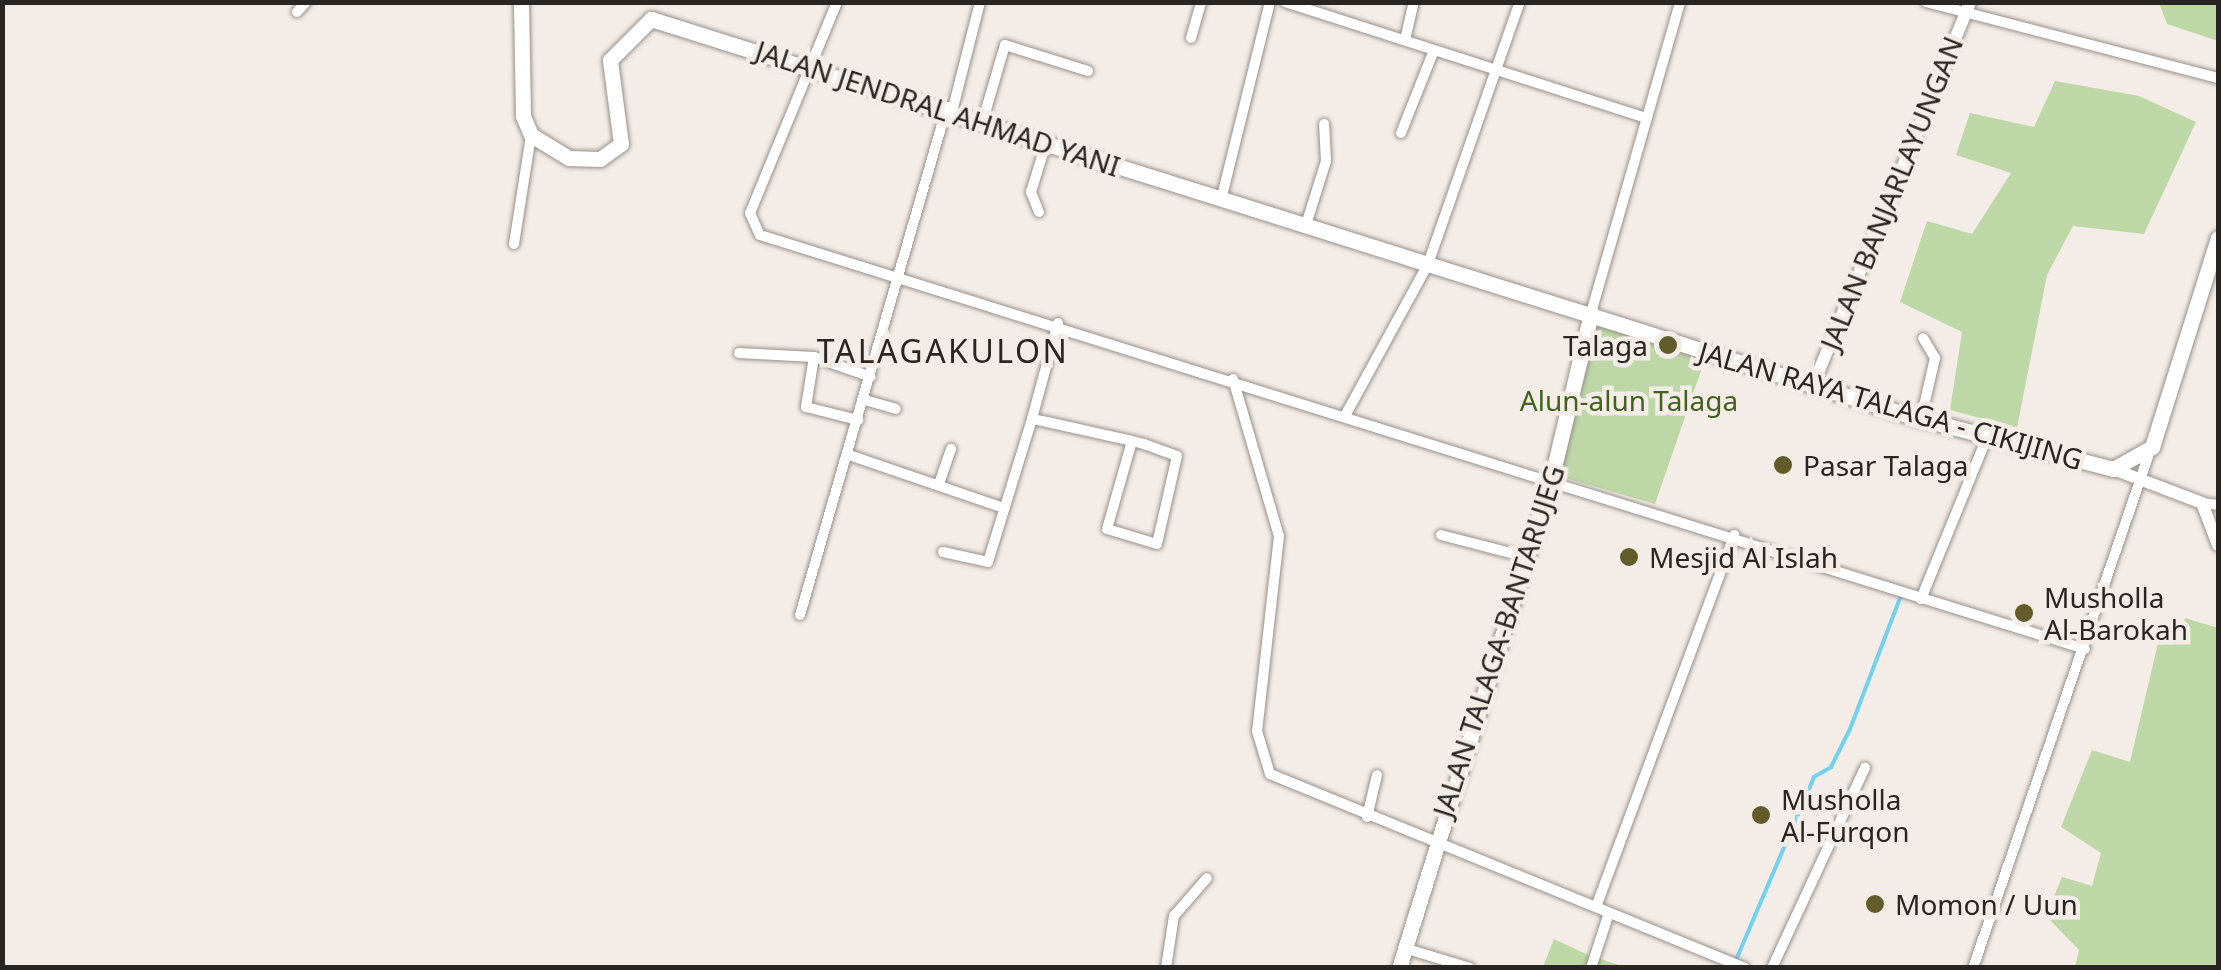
<!DOCTYPE html>
<html>
<head>
<meta charset="utf-8">
<style>
  body { margin:0 }
  #map { position:relative; width:2221px; height:970px; overflow:hidden; background:#f4ece6; font-family:"Noto Sans",sans-serif }
  div>[style] { position:absolute }
  .green>* { inset:0; background:#bdd7a7 }
  .stream>* { height:4px; margin:-2px; padding:0 2px; transform-origin:2px; border-radius:2px; background:#72d1ed }
  .roads { filter:drop-shadow(0 0 2px #97908a) drop-shadow(0 0 2px #97908a) }
  .minor>* { height:10px; margin:-5px; padding:0 5px; transform-origin:5px; border-radius:5px; background:#fff }
  .tertiary>* { height:12px; margin:-6px; padding:0 6px; transform-origin:6px; border-radius:6px; background:#fff }
  .primary>* { height:15px; margin:-7.5px; padding:0 7.5px; transform-origin:7.5px; border-radius:7.5px; background:#fff }
  .dots>* { width:28px; height:28px; translate:-50% -50%; box-sizing:border-box; border:5px solid #f4ece6; border-radius:50% }
  span { translate:-50% -50%; white-space:nowrap; text-align:center; line-height:1.15; -webkit-text-stroke:9px #f4ece6; paint-order:stroke }
  .street-label { font-size:28px; color:#282523 }
  .poi-label { font-size:28px; color:#282523 }
  .right { translate:-100% -50%; text-align:right }
  .left { translate:0 -50%; text-align:left }
  .park-label { font-size:28px; color:#41611d }
  .quarter-label { font-size:32px; color:#282523; letter-spacing:2.5px }
  .frame { position:absolute; inset:0; border:5px solid #282523; pointer-events:none }
</style>
</head>
<body>
<div id="map">
  <div class="green">
    <i style="clip-path:polygon(2159px 3px,2218px 3px,2218px 41px,2167px 24px)"></i>
    <i style="clip-path:polygon(2055px 81px,2139px 96px,2196px 122px,2144px 234px,2073px 226px,2047px 275px,2017px 428px,1950px 410px,1962px 332px,1900px 302px,1927px 221px,1972px 234px,2011px 173px,1956px 155px,1970px 113px,2034px 127px)"></i>
    <i style="clip-path:polygon(1593px 315px,1705px 359px,1655px 504px,1544px 472px)"></i>
    <i style="clip-path:polygon(2185px 618px,2218px 628px,2218px 967px,2075px 967px,2079px 950px,2046px 916px,2062px 877px,2092px 886px,2101px 853px,2061px 827px,2092px 750px,2130px 762px,2159px 639px,2179px 644px)"></i>
    <i style="clip-path:polygon(1554px 939px,1588px 955px,1625px 967px,1543px 967px)"></i>
  </div>
  <div class="stream">
    <i style="left:1736px;top:960px;width:199px;rotate:-66.9deg"></i>
    <i style="left:1814px;top:777px;width:20px;rotate:-30deg"></i>
    <i style="left:1831px;top:767px;width:42px;rotate:-63.4deg"></i>
    <i style="left:1850px;top:729px;width:146px;rotate:-69.1deg"></i>
  </div>
  <div class="roads">
    <div class="minor">
      <i style="left:837px;top:2px;width:228px;rotate:112.4deg"></i>
      <i style="left:750px;top:213px;width:24px;rotate:66deg"></i>
      <i style="left:760px;top:235px;width:1388px;rotate:17.35deg"></i>
      <i style="left:1285px;top:2px;width:380px;rotate:17.8deg"></i>
      <i style="left:1926px;top:2px;width:302px;rotate:14.6deg"></i>
      <i style="left:297px;top:12px;width:13px;rotate:-48deg"></i>
      <i style="left:1191px;top:38px;width:37px;rotate:-74deg"></i>
      <i style="left:1405px;top:40px;width:39px;rotate:-77deg"></i>
      <i style="left:953px;top:108px;width:109px;rotate:-75.7deg"></i>
      <i style="left:983px;top:120px;width:78px;rotate:-73.7deg"></i>
      <i style="left:1005px;top:45px;width:87px;rotate:17.4deg"></i>
      <i style="left:1401px;top:133px;width:89px;rotate:-68.3deg"></i>
      <i style="left:1221px;top:200px;width:204px;rotate:-76.1deg"></i>
      <i style="left:1039px;top:212px;width:22px;rotate:-112deg"></i>
      <i style="left:1031px;top:192px;width:54px;rotate:-72.9deg"></i>
      <i style="left:1305px;top:228px;width:70px;rotate:-72.6deg"></i>
      <i style="left:1326px;top:161px;width:37px;rotate:-93deg"></i>
      <i style="left:514px;top:244px;width:110px;rotate:-81.1deg"></i>
      <i style="left:1591px;top:313px;width:323px;rotate:-74deg"></i>
      <i style="left:1058px;top:323px;width:99px;rotate:105.2deg"></i>
      <i style="left:1032px;top:419px;width:15px;rotate:11deg"></i>
      <i style="left:1047px;top:422px;width:87px;rotate:12.6deg"></i>
      <i style="left:1132px;top:441px;width:12px;rotate:14deg"></i>
      <i style="left:1144px;top:444px;width:35px;rotate:20deg"></i>
      <i style="left:1177px;top:456px;width:90px;rotate:102.8deg"></i>
      <i style="left:1157px;top:544px;width:52px;rotate:-163.3deg"></i>
      <i style="left:1107px;top:529px;width:91px;rotate:-74.1deg"></i>
      <i style="left:739px;top:353px;width:75px;rotate:3.1deg"></i>
      <i style="left:814px;top:357px;width:60px;rotate:19.3deg"></i>
      <i style="left:814px;top:357px;width:51px;rotate:99.1deg"></i>
      <i style="left:806px;top:407px;width:54px;rotate:14deg"></i>
      <i style="left:1233px;top:379px;width:164px;rotate:73.7deg"></i>
      <i style="left:1279px;top:536px;width:196px;rotate:96.4deg"></i>
      <i style="left:1257px;top:731px;width:45px;rotate:73.2deg"></i>
      <i style="left:1270px;top:774px;width:513px;rotate:22.22deg"></i>
      <i style="left:865px;top:400px;width:32px;rotate:16deg"></i>
      <i style="left:1346px;top:414px;width:171px;rotate:-61.3deg"></i>
      <i style="left:1428px;top:264px;width:278px;rotate:-70.7deg"></i>
      <i style="left:1921px;top:419px;width:63px;rotate:-77.1deg"></i>
      <i style="left:1935px;top:358px;width:23px;rotate:-121deg"></i>
      <i style="left:849px;top:455px;width:164px;rotate:18.9deg"></i>
      <i style="left:940px;top:481px;width:34px;rotate:-71deg"></i>
      <i style="left:2202px;top:503px;width:16px;rotate:7deg"></i>
      <i style="left:1441px;top:535px;width:88px;rotate:14.5deg"></i>
      <i style="left:943px;top:552px;width:46px;rotate:12.5deg"></i>
      <i style="left:988px;top:562px;width:150px;rotate:-72.9deg"></i>
      <i style="left:1921px;top:599px;width:175px;rotate:-67.8deg"></i>
      <i style="left:800px;top:615px;width:529px;rotate:-73.86deg"></i>
      <i style="left:1367px;top:817px;width:43px;rotate:-76.6deg"></i>
      <i style="left:1596px;top:907px;width:397px;rotate:-69.6deg"></i>
      <i style="left:1404px;top:948px;width:69px;rotate:16.9deg"></i>
      <i style="left:1166px;top:968px;width:53px;rotate:-81.3deg"></i>
      <i style="left:1174px;top:916px;width:50px;rotate:-49deg"></i>
      <i style="left:1591px;top:968px;width:58px;rotate:-71.9deg"></i>
      <i style="left:1772px;top:968px;width:221px;rotate:-65.1deg"></i>
      <i style="left:1973px;top:968px;width:550px;rotate:-71.1deg"></i>
    </div>
    <div class="tertiary">
      <i style="left:1814px;top:383px;width:412px;rotate:-67.7deg"></i>
      <i style="left:2113px;top:469px;width:95px;rotate:20.9deg"></i>
      <i style="left:2202px;top:503px;width:45px;rotate:69.1deg"></i>
    </div>
    <div class="primary">
      <i style="left:521px;top:2px;width:114px;rotate:89deg"></i>
      <i style="left:523px;top:116px;width:21px;rotate:67deg"></i>
      <i style="left:531px;top:135px;width:44px;rotate:31.2deg"></i>
      <i style="left:569px;top:158px;width:31px;rotate:2deg"></i>
      <i style="left:600px;top:159px;width:26px;rotate:-36deg"></i>
      <i style="left:621px;top:144px;width:85px;rotate:-97.5deg"></i>
      <i style="left:610px;top:60px;width:58px;rotate:-45deg"></i>
      <i style="left:651px;top:19px;width:1320px;rotate:17.5deg"></i>
      <i style="left:1910px;top:416px;width:210px;rotate:14.6deg"></i>
      <i style="left:2113px;top:469px;width:45px;rotate:-29.4deg"></i>
      <i style="left:2152px;top:447px;width:219px;rotate:-72.5deg"></i>
      <i style="left:1399px;top:968px;width:515px;rotate:-72.73deg"></i>
      <i style="left:1552px;top:476px;width:168px;rotate:-76.5deg"></i>
    </div>
  </div>
  <div class="dots">
    <i style="left:1668px;top:345px;background:#615c29"></i>
    <i style="left:1783px;top:465px;background:#615c29"></i>
    <i style="left:1629px;top:557px;background:#615c29"></i>
    <i style="left:2024px;top:613px;background:#615c29"></i>
    <i style="left:1761px;top:815px;background:#615c29"></i>
    <i style="left:1875px;top:904px;background:#615c29"></i>
  </div>
  <div class="street-label">
    <span style="left:938px;top:108px;rotate:18deg">JALAN JENDRAL AHMAD YANI</span>
    <span style="left:1891px;top:193px;rotate:-68deg">JALAN BANJARLAYUNGAN</span>
    <span style="left:1891px;top:405px;rotate:16deg">JALAN RAYA TALAGA - CIKIJING</span>
    <span style="left:1498px;top:641px;rotate:-72deg">JALAN TALAGA-BANTARUJEG</span>
  </div>
  <div class="poi-label">
    <span class="right" style="left:1648px;top:345px">Talaga</span>
    <span class="left" style="left:1803px;top:465px">Pasar Talaga</span>
    <span class="left" style="left:1649px;top:557px">Mesjid Al Islah</span>
    <span class="left" style="left:2044px;top:613px">Musholla<br>Al-Barokah</span>
    <span class="left" style="left:1781px;top:815px">Musholla<br>Al-Furqon</span>
    <span class="left" style="left:1895px;top:904px">Momon / Uun</span>
  </div>
  <div class="park-label">
    <span style="left:1629px;top:400px">Alun-alun Talaga</span>
  </div>
  <div class="quarter-label">
    <span style="left:943px;top:351px">TALAGAKULON</span>
  </div>
  <div class="frame"></div>
</div>
</body>
</html>
